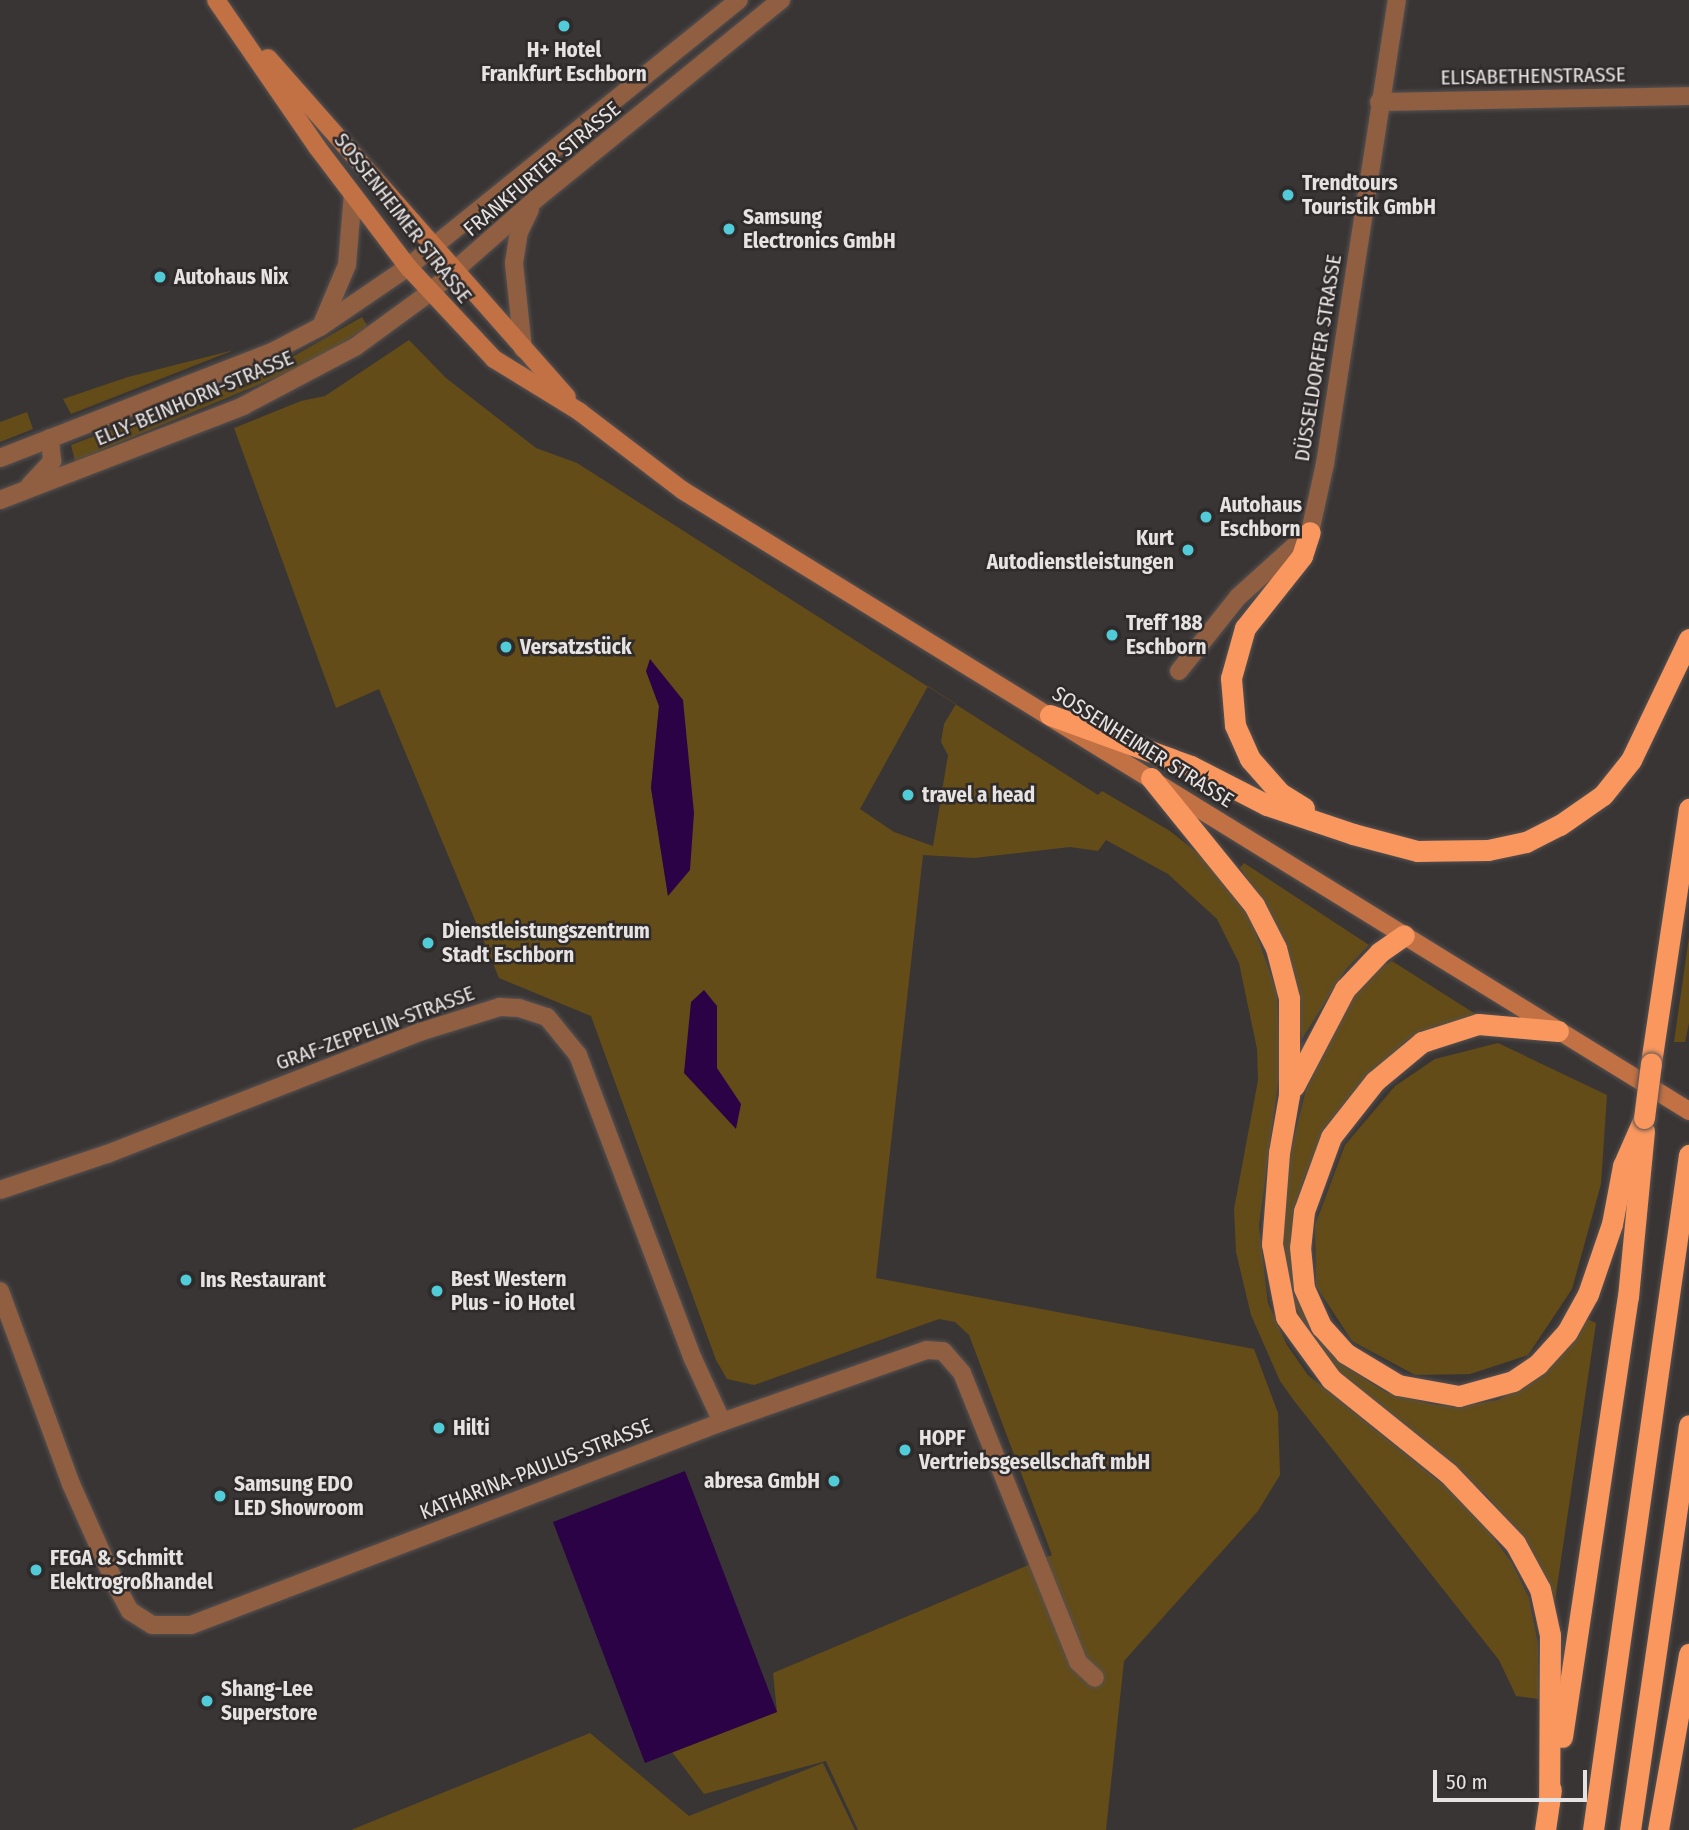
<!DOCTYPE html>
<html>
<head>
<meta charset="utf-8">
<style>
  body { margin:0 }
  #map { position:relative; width:1689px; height:1830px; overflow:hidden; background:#3a3535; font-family:"Fira Sans Condensed",sans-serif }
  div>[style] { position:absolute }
  .green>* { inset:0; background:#634c18 }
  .water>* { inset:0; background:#2b0245 }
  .roads { filter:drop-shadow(0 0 2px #565151) drop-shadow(0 0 2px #565151) }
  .minor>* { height:18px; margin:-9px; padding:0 9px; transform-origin:9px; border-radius:9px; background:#905e41 }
  .tertiary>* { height:18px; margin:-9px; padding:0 9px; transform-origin:9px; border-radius:9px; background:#905e41 }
  .secondary>* { height:18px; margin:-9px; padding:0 9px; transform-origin:9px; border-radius:9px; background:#c17143 }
  .motorway>* { height:21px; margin:-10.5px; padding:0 10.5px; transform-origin:10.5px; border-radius:10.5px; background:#f9975e }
  .bridges { filter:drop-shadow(0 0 2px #565151) drop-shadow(0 0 2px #565151) }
  .motorway-bridge>* { height:21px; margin:-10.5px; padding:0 10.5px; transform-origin:10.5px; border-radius:10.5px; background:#f9975e }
  .dots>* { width:19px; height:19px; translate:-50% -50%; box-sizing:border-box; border:4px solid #302b2b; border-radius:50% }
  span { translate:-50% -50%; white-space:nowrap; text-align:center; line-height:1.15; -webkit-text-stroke:5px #302b2b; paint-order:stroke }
  .poi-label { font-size:21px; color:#e7e3e3; font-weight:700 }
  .left { translate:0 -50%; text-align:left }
  .right { translate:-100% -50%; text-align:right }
  .street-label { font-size:21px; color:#e7e3e3 }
  .scale { position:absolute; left:1433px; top:1770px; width:154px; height:32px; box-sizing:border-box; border:4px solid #e7e3e3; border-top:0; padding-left:9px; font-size:21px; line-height:24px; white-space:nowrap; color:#e7e3e3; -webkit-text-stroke:5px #302b2b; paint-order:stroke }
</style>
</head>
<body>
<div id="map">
  <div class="green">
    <i style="clip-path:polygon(362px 317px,368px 327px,308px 364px,75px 461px,71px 445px,273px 368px)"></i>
    <i style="clip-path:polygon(evenodd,409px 340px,446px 378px,536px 448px,577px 463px,1098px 795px,1102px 791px,1170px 831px,1210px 863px,1252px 922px,1277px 992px,1280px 1068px,1259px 1226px,1268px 1303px,1287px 1345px,1308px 1375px,1471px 1507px,1512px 1563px,1529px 1598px,1538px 1644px,1539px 1699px,1516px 1696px,1499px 1660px,1295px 1402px,1280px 1381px,1251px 1315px,1236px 1252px,1234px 1209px,1258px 1080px,1257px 1049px,1239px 963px,1217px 919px,1168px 874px,1106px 840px,1098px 851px,1070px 847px,974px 858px,923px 855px,876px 1278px,1254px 1349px,1278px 1413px,1280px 1475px,1258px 1511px,1124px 1661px,1106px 1830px,858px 1830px,826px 1761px,704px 1794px,672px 1752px,777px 1712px,773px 1673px,1052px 1555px,969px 1335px,955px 1322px,939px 1319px,754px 1385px,727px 1379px,716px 1360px,591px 1016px,499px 978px,379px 689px,336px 708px,234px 428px,301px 401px,325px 396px,409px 340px,646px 671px,683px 700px,668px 896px,651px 788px,659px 706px,646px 671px,409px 340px,928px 686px,956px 704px,944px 724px,941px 742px,948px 755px,933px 846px,894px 832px,860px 809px,928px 686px)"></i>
    <i style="clip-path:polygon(234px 350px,71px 414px,63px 399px,128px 377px)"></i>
    <i style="clip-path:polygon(27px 412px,33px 429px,0 442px,0 422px)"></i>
    <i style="clip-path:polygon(1244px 863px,1369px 945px,1346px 969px,1302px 1039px,1288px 955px,1272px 916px,1240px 868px)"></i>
    <i style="clip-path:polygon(1689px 937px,1689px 1023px,1685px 1042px,1674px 1042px)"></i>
    <i style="clip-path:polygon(1392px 961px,1477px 1015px,1428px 1029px,1406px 1041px,1366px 1078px,1313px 1158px,1304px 1179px,1296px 1204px,1292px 1275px,1314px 1332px,1344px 1366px,1386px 1392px,1431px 1404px,1455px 1407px,1498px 1400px,1545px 1372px,1587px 1319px,1596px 1323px,1554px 1607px,1526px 1543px,1486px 1495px,1345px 1378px,1316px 1347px,1288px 1293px,1283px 1229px,1289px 1157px,1306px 1090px,1347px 1005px,1371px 972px)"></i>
    <i style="clip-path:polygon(1498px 1043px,1607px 1095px,1601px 1184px,1572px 1289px,1528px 1355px,1470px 1374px,1415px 1375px,1352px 1341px,1316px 1286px,1315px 1225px,1345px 1145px,1395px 1086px,1435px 1059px)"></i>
    <i style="clip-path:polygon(590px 1733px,689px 1816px,823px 1763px,855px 1830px,351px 1830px)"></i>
  </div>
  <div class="water">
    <i style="clip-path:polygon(650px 659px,683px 700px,694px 813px,690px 870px,668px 896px,651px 788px,659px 706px,646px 671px)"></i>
    <i style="clip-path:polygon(704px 990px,717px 1006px,717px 1068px,741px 1104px,736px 1129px,684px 1073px,691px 1002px)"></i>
    <i style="clip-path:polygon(685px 1471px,777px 1712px,645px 1763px,553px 1522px)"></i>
  </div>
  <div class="roads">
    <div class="minor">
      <i style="left:1379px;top:102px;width:310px;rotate:-1.1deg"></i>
      <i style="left:1179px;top:671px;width:95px;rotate:-51.4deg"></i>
      <i style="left:1238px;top:597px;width:97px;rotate:-42.1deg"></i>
      <i style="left:1310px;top:532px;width:70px;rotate:-77.6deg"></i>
      <i style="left:1325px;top:464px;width:470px;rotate:-81.2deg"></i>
      <i style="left:0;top:1190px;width:113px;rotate:-18.6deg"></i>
      <i style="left:107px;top:1154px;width:336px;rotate:-21.3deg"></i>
      <i style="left:420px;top:1032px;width:84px;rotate:-17.4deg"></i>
      <i style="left:500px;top:1007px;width:19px;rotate:3deg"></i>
      <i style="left:519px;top:1008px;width:29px;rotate:18deg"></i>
      <i style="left:547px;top:1017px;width:49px;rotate:50.8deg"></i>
      <i style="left:578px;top:1055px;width:325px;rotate:69.3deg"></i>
      <i style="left:693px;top:1359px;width:69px;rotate:65.3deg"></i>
      <i style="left:0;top:1291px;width:206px;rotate:69.8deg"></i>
      <i style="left:71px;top:1484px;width:111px;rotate:66deg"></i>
      <i style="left:116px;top:1585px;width:30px;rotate:62deg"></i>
      <i style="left:130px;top:1611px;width:26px;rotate:32deg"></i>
      <i style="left:152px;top:1625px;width:39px"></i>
      <i style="left:191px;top:1625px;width:568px;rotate:-20.92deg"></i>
      <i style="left:722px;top:1422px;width:217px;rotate:-19.4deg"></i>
      <i style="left:927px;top:1350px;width:16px;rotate:4deg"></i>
      <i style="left:943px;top:1351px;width:29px;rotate:49deg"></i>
      <i style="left:962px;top:1373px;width:311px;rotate:68.1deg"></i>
      <i style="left:1078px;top:1662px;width:23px;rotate:43deg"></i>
    </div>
    <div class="tertiary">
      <i style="left:322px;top:324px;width:64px;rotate:-67deg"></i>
      <i style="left:347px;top:265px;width:71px;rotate:-85.2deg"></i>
      <i style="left:523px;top:349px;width:86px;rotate:-96deg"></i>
      <i style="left:514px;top:263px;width:31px;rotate:-81deg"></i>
      <i style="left:519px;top:232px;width:25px;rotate:-64deg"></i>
      <i style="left:0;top:458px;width:292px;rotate:-21.3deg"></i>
      <i style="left:272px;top:352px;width:54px;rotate:-27.5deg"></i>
      <i style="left:320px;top:327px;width:107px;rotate:-34.3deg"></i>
      <i style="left:408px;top:267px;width:425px;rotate:-38.9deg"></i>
      <i style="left:30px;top:485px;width:33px;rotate:-47deg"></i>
      <i style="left:52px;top:461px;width:23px;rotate:-95deg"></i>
      <i style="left:0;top:500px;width:261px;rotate:-21.1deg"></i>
      <i style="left:243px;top:406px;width:127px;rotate:-27.8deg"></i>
      <i style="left:355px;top:347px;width:92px;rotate:-36.1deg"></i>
      <i style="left:429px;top:293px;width:142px;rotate:-41.3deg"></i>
      <i style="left:536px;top:199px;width:316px;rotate:-39.1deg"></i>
    </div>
    <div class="secondary">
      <i style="left:216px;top:0;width:178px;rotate:55.5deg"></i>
      <i style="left:317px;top:147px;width:151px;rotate:52.8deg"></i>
      <i style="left:408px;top:267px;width:126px;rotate:46.9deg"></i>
      <i style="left:494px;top:359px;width:101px;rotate:31.6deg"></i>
      <i style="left:580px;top:412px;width:128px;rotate:37.4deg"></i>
      <i style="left:682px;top:490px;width:1183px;rotate:31.66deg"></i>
      <i style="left:268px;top:58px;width:452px;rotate:48.6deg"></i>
    </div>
    <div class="motorway">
      <i style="left:1050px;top:715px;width:150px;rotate:19.9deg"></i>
      <i style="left:1191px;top:766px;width:85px;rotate:27.2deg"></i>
      <i style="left:1267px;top:805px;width:91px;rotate:18.6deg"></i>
      <i style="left:1353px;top:834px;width:66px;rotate:14.9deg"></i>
      <i style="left:1417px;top:851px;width:71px;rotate:-0.8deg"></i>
      <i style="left:1488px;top:850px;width:39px;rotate:-12deg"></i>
      <i style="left:1526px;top:842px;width:38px;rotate:-27deg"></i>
      <i style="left:1560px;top:825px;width:52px;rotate:-34.9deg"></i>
      <i style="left:1603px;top:795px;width:45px;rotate:-51.3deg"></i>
      <i style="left:1631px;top:760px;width:134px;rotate:-64.4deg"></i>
      <i style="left:1151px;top:778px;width:164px;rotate:51deg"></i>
      <i style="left:1254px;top:905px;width:48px;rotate:62.9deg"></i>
      <i style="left:1276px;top:948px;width:52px;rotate:75.4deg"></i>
      <i style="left:1289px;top:998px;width:97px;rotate:90deg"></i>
      <i style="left:1289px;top:1095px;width:59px;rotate:99.8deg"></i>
      <i style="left:1279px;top:1153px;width:91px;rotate:94.4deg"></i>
      <i style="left:1272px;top:1244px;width:74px;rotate:79.1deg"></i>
      <i style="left:1286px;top:1317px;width:77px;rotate:54deg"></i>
      <i style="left:1331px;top:1379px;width:150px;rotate:38.8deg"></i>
      <i style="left:1448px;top:1473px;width:97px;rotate:46.3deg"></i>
      <i style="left:1515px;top:1543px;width:52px;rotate:61.5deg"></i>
      <i style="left:1540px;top:1589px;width:47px;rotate:77.7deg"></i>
      <i style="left:1550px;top:1635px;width:167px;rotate:90.3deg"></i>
      <i style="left:1304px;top:808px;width:28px;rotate:-148deg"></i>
      <i style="left:1280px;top:793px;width:45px;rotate:-131.4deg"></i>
      <i style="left:1250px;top:759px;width:37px;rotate:-114deg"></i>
      <i style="left:1235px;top:725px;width:47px;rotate:-94.9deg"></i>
      <i style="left:1231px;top:678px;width:52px;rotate:-74.4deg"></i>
      <i style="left:1245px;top:628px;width:92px;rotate:-51.6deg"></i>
      <i style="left:1302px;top:556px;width:25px;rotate:-72deg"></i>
      <i style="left:1558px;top:1031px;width:80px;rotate:-175deg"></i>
      <i style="left:1478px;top:1024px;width:59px;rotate:162.2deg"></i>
      <i style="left:1422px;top:1042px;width:61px;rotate:140.3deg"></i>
      <i style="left:1375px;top:1081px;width:71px;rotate:128.2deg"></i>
      <i style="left:1331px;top:1137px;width:79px;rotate:110deg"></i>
      <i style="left:1304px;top:1211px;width:36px;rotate:96deg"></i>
      <i style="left:1300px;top:1247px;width:41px;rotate:84.4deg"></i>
      <i style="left:1304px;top:1288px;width:42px;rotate:65.9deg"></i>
      <i style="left:1321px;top:1326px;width:36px;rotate:48deg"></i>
      <i style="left:1345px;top:1353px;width:62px;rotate:31.1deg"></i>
      <i style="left:1398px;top:1385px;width:62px;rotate:10.2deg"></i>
      <i style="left:1459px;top:1396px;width:56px;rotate:-15.5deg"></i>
      <i style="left:1513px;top:1381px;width:30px;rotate:-34deg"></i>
      <i style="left:1538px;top:1364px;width:43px;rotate:-47.8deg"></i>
      <i style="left:1567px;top:1332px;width:43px;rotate:-61.1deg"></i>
      <i style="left:1588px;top:1294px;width:74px;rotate:-71.1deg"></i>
      <i style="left:1612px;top:1224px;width:59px;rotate:-79.3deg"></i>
      <i style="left:1623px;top:1166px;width:52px;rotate:-66.4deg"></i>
      <i style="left:1651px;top:1063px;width:257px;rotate:-81.5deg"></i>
      <i style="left:1294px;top:1086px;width:110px;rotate:-62.3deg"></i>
      <i style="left:1345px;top:989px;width:51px;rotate:-46.6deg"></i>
      <i style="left:1380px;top:952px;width:29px;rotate:-35deg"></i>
      <i style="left:1562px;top:1737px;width:445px;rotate:-81.5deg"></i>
      <i style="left:1628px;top:1297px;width:167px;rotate:-84.5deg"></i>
      <i style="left:1545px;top:1830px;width:41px;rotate:-81.7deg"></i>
      <i style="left:1593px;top:1830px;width:682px;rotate:-81.91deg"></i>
      <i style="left:1630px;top:1830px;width:409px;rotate:-81.7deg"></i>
      <i style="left:1658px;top:1830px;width:179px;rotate:-80deg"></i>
    </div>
  </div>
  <div class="bridges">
    <div class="motorway-bridge">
      <i style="left:1644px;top:1118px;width:55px;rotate:-82.7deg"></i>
    </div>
  </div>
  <div class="dots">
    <i style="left:564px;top:26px;background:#52cbd8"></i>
    <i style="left:1288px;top:195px;background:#52cbd8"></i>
    <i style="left:729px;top:229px;background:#52cbd8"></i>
    <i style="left:160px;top:277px;background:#52cbd8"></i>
    <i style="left:1206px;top:517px;background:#52cbd8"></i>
    <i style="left:1188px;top:550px;background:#52cbd8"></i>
    <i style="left:1112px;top:635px;background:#52cbd8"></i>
    <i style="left:506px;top:647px;background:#52cbd8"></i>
    <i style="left:908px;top:795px;background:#52cbd8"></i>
    <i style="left:428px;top:943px;background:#52cbd8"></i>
    <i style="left:186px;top:1280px;background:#52cbd8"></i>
    <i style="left:437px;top:1291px;background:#52cbd8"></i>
    <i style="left:439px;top:1428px;background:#52cbd8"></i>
    <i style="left:905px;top:1450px;background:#52cbd8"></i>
    <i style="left:834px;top:1481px;background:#52cbd8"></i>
    <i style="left:220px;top:1496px;background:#52cbd8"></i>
    <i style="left:36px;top:1570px;background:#52cbd8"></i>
    <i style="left:207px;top:1701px;background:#52cbd8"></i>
  </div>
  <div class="poi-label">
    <span style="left:564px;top:62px">H+ Hotel<br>Frankfurt Eschborn</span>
    <span class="left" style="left:1302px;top:195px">Trendtours<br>Touristik GmbH</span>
    <span class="left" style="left:743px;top:229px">Samsung<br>Electronics GmbH</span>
    <span class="left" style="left:174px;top:277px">Autohaus Nix</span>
    <span class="left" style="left:1220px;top:517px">Autohaus<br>Eschborn</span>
    <span class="right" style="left:1174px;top:550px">Kurt<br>Autodienstleistungen</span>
    <span class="left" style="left:1126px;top:635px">Treff 188<br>Eschborn</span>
    <span class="left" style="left:520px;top:647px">Versatzstück</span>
    <span class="left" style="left:922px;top:795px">travel a head</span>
    <span class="left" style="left:442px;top:943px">Dienstleistungszentrum<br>Stadt Eschborn</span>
    <span class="left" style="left:451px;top:1291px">Best Western<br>Plus - iO Hotel</span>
    <span class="left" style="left:200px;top:1280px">Ins Restaurant</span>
    <span class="left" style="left:453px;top:1428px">Hilti</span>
    <span class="left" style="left:919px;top:1450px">HOPF<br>Vertriebsgesellschaft mbH</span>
    <span class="right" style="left:820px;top:1481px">abresa GmbH</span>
    <span class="left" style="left:234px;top:1496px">Samsung EDO<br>LED Showroom</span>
    <span class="left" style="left:50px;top:1570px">FEGA &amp; Schmitt<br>Elektrogroßhandel</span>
    <span class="left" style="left:221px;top:1701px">Shang-Lee<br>Superstore</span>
  </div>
  <div class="street-label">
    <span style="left:1533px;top:76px;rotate:-1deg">ELISABETHENSTRASSE</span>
    <span style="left:542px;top:169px;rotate:-40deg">FRANKFURTER STRASSE</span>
    <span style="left:403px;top:218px;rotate:52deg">SOSSENHEIMER STRASSE</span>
    <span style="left:1318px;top:358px;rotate:-81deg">DÜSSELDORFER STRASSE</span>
    <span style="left:194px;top:398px;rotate:-23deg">ELLY-BEINHORN-STRASSE</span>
    <span style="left:1143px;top:747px;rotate:32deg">SOSSENHEIMER STRASSE</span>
    <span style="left:375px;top:1028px;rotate:-20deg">GRAF-ZEPPELIN-STRASSE</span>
    <span style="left:536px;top:1469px;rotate:-21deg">KATHARINA-PAULUS-STRASSE</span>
  </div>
  <div class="scale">50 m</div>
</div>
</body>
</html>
